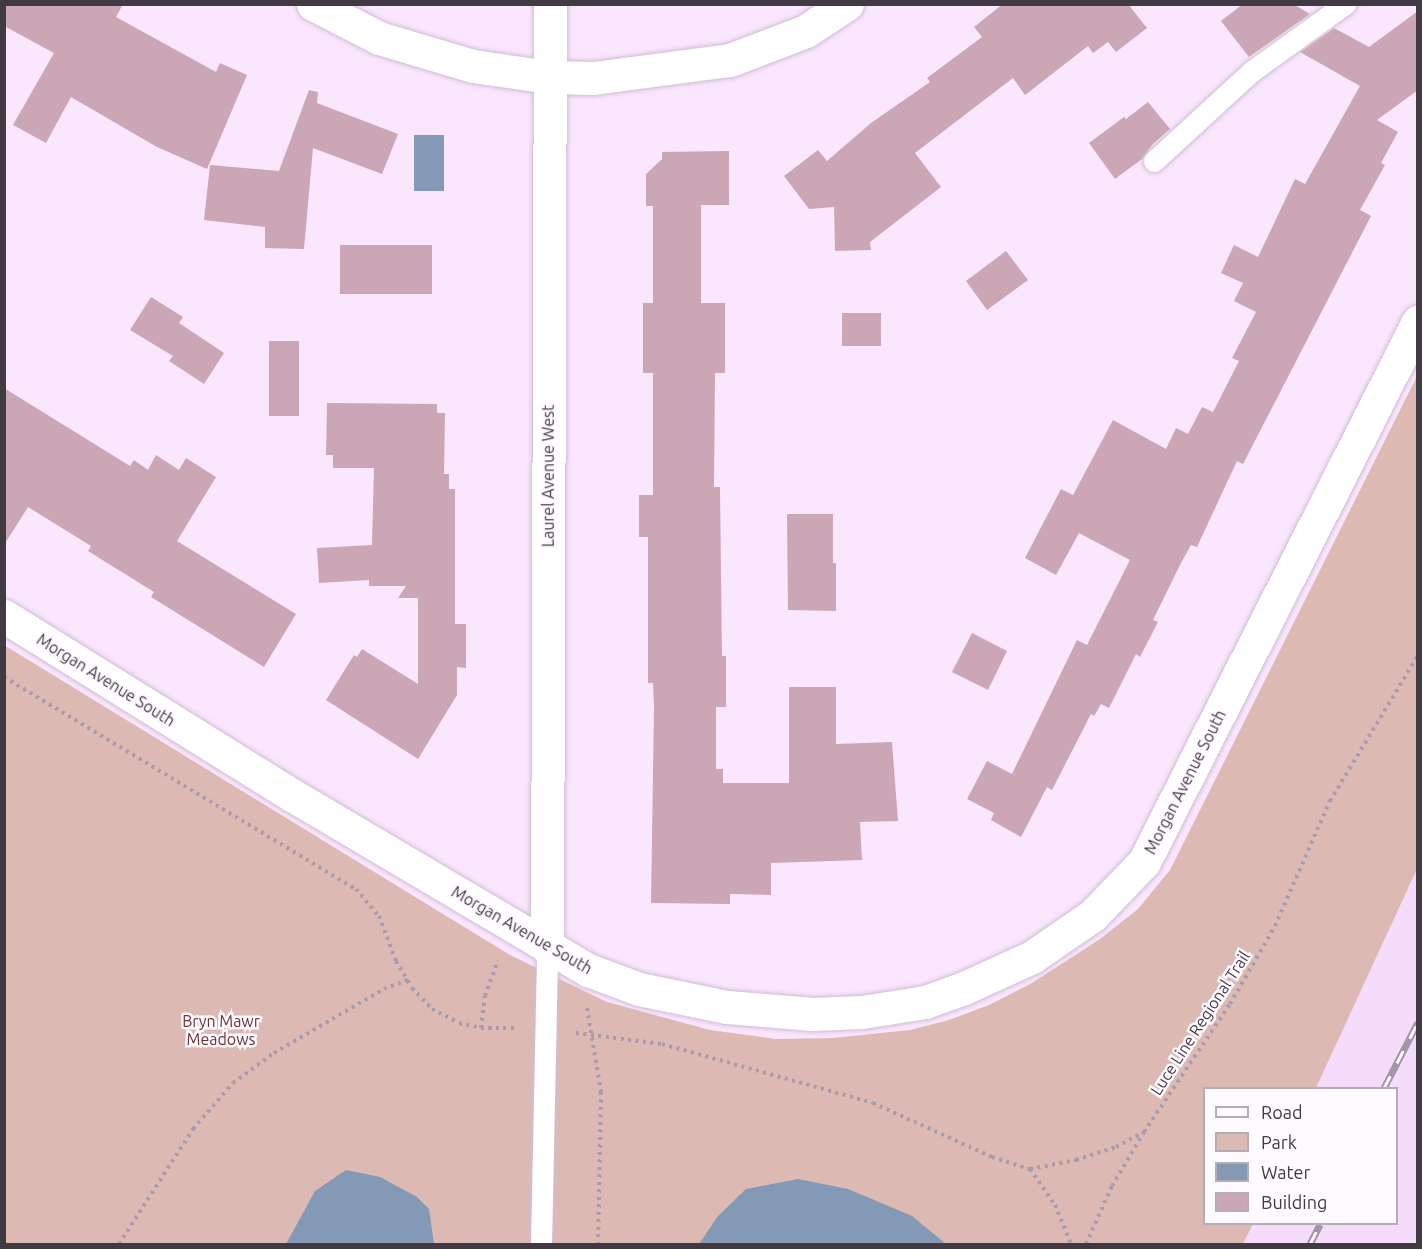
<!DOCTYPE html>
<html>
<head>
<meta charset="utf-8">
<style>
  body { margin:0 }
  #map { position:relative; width:1422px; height:1249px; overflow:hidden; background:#fae7fe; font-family:Ubuntu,sans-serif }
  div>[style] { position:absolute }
  .built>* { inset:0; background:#f4dcfa }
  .green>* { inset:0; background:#ddb9b4 }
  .water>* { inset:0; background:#8399b5 }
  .building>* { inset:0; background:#cba6b4 }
  .path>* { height:4px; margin-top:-2px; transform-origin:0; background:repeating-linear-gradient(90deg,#a99bac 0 3px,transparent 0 7.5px) }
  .roads { filter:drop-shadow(0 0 2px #d0bdd4) drop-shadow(0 0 2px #d0bdd4) }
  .service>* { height:21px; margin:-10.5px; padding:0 10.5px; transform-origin:10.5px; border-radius:10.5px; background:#fff }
  .minor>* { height:33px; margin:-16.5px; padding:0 16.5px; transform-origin:16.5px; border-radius:16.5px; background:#fff }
  .rail>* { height:7px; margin-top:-3.5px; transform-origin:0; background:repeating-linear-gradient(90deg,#fefaff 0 14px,#a092a2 0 28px); box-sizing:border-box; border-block:2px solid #a092a2 }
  span { translate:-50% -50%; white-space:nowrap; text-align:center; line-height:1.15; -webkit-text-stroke:5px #fefaff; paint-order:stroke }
  .street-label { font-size:16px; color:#423a43 }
  .park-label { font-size:16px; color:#6a3430 }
  .frame { position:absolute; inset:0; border:6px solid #423a43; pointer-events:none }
  .legend { position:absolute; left:1203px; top:1087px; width:195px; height:138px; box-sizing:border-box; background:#fefaff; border:2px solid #b3adb4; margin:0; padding:8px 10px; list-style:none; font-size:18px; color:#423a43 }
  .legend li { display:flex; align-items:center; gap:12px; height:30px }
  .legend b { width:30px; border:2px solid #b3adb4 }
</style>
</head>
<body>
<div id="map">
  <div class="built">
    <i style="clip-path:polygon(1417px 869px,1417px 1244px,1243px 1244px,1253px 1224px,1396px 1224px,1396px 1088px,1316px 1088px)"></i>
  </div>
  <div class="green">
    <i style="clip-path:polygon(1417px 376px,1417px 869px,1316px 1088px,1204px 1088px,1204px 1224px,1253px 1224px,1243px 1244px,5px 1244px,4px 645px,510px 955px,607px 1002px,710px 1030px,776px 1039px,833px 1038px,910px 1030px,949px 1020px,989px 1005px,1032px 983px,1100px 939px,1138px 909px,1170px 870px)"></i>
  </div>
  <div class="water">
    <i style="clip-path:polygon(414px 135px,444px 135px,444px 191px,414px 191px)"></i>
    <i style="clip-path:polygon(346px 1170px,380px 1177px,417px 1197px,429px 1209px,434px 1244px,286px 1244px,315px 1191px)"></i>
    <i style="clip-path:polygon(798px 1179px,848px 1189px,912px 1216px,946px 1244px,699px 1244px,718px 1216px,746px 1189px)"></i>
  </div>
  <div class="building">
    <i style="clip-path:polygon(4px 4px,123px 4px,116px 17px,216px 72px,220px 63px,247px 75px,207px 169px,157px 147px,71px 97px,46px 143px,13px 125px,54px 53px,4px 26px)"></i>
    <i style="clip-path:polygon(1003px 4px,1128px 4px,1147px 28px,1116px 52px,1108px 42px,1093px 53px,1088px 46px,1025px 95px,1013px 78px,915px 153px,941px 187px,870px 242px,871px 250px,835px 251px,834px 207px,809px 209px,784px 176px,818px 150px,827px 161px,871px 123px,930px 82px,927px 78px,982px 37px,974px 27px)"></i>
    <i style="clip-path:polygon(1243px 4px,1293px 4px,1310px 14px,1249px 57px,1221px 21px)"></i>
    <i style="clip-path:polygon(1418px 11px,1418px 90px,1377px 120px,1398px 132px,1381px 163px,1385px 165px,1360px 210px,1371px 216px,1243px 464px,1237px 461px,1197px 547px,1191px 545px,1180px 565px,1153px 620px,1158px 622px,1140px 657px,1136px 654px,1109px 708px,1101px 704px,1094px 716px,1091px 714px,1052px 790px,1047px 787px,1021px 837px,991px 820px,994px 813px,967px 799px,987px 761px,1012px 774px,1077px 640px,1087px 645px,1130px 560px,1079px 533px,1056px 575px,1025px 558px,1061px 489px,1073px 495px,1113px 420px,1166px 449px,1176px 428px,1188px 434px,1202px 407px,1213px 412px,1239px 361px,1232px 358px,1256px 312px,1234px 301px,1243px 283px,1221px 273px,1234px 245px,1258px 257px,1295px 179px,1305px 184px,1360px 86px,1300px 52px,1334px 28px,1369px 47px)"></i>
    <i style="clip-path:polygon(309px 90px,318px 92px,317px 103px,398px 134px,382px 174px,313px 148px,304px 249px,265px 248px,265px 227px,204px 220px,210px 165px,279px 171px)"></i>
    <i style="clip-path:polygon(1148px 102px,1170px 129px,1152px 145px,1142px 159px,1115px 179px,1089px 143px,1124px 117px,1126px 119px)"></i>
    <i style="clip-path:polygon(729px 151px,729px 205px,701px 205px,701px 303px,725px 303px,725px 373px,715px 373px,714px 487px,720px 487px,722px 656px,726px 656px,726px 707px,716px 707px,716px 769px,723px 769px,723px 783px,789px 783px,789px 687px,836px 687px,836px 744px,892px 742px,898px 821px,860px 822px,862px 860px,771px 863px,771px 895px,730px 894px,730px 904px,651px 903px,654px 707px,653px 683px,648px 683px,648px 537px,639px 537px,639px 495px,653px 495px,653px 373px,643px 373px,643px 303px,653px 303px,653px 206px,646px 206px,646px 174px,662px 159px,662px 152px)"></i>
    <i style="clip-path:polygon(340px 245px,432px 245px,432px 294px,340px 294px)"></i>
    <i style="clip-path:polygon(1006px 251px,1028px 280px,987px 310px,966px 281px)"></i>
    <i style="clip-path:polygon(151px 297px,183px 317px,179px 323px,224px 353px,204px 384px,169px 361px,173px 356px,130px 330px)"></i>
    <i style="clip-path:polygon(842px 313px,881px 313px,881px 346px,842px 346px)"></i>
    <i style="clip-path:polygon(269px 341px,299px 341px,299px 416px,269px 416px)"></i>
    <i style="clip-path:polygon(4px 388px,130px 466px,134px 460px,148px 470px,156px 455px,179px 470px,186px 458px,216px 477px,177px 541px,296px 614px,264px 667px,151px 597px,154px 592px,88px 551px,91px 546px,28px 507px,4px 545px)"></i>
    <i style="clip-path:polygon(327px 403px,437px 404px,437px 413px,445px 413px,444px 474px,449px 474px,449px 489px,455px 489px,455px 624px,466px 624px,466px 668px,457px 667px,457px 695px,418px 759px,326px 700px,354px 655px,357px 657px,362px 649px,418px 684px,418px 598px,398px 598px,406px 586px,369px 586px,369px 580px,319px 583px,317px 548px,372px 545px,374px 468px,333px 468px,333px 455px,326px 455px)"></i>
    <i style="clip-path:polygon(787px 514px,833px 514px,833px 563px,836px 563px,836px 611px,788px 610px)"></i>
    <i style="clip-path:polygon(972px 633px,1007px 651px,988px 690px,952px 672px)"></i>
  </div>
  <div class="path">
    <i style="left:4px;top:677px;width:411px;rotate:31.1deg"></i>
    <i style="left:356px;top:889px;width:35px;rotate:50deg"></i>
    <i style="left:379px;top:916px;width:48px;rotate:69.3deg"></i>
    <i style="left:396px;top:961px;width:31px;rotate:59deg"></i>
    <i style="left:412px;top:988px;width:29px;rotate:46deg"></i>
    <i style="left:432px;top:1009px;width:30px;rotate:27deg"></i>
    <i style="left:459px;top:1023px;width:23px;rotate:13deg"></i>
    <i style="left:481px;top:1028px;width:34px"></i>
    <i style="left:587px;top:1008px;width:85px;rotate:80.5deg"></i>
    <i style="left:601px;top:1092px;width:152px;rotate:91.1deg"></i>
    <i style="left:481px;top:1028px;width:32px;rotate:-83deg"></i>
    <i style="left:485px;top:996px;width:38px;rotate:-70deg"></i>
    <i style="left:576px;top:1033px;width:87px;rotate:7.3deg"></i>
    <i style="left:662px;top:1044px;width:219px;rotate:15.6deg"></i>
    <i style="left:873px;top:1103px;width:131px;rotate:24.4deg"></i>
    <i style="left:992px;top:1157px;width:40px;rotate:18deg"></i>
    <i style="left:1030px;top:1169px;width:47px;rotate:-11.1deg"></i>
    <i style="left:1076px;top:1160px;width:42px;rotate:-18deg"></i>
    <i style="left:1116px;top:1147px;width:32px;rotate:-28deg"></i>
    <i style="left:1030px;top:1169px;width:44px;rotate:55.2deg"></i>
    <i style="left:1055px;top:1205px;width:42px;rotate:67.7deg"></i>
    <i style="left:119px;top:1244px;width:137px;rotate:-57.2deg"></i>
    <i style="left:193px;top:1129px;width:61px;rotate:-49deg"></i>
    <i style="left:233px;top:1083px;width:51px;rotate:-36.2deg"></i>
    <i style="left:274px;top:1053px;width:127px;rotate:-30.2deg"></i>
    <i style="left:384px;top:989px;width:26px;rotate:-21deg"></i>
    <i style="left:1086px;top:1244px;width:64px;rotate:-65.9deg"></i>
    <i style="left:1112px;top:1186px;width:63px;rotate:-59.3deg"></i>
    <i style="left:1144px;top:1132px;width:154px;rotate:-56.1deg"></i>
    <i style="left:1230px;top:1004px;width:90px;rotate:-60deg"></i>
    <i style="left:1275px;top:926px;width:137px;rotate:-66.3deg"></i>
    <i style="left:1330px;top:801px;width:170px;rotate:-58.9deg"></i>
  </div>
  <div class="roads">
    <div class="service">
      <i style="left:1154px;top:161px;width:133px;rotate:-42.6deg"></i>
      <i style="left:1252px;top:71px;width:115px;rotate:-35.8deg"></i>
      <i style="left:541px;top:1244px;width:297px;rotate:-88.8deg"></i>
    </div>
    <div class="minor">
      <i style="left:313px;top:4px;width:74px;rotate:27.3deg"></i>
      <i style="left:379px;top:38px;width:98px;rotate:16.6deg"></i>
      <i style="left:473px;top:66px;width:77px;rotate:8.2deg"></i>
      <i style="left:549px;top:77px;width:44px;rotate:1.3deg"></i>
      <i style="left:593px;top:78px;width:138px;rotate:-7.5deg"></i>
      <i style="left:730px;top:60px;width:81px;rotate:-20.9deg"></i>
      <i style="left:806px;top:31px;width:49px;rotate:-33.4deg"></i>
      <i style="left:4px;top:616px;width:339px;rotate:31.9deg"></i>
      <i style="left:292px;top:795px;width:344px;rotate:30.6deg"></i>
      <i style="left:588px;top:970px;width:54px;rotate:20.4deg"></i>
      <i style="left:639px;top:989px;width:90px;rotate:11.6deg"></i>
      <i style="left:727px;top:1007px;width:86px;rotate:4.7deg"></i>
      <i style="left:813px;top:1014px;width:49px;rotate:-2.3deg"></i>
      <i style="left:862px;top:1012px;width:64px;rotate:-9deg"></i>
      <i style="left:925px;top:1002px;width:41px;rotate:-19.7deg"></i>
      <i style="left:964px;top:988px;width:75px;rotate:-24.5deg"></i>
      <i style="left:1032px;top:957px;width:74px;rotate:-34.5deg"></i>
      <i style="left:1093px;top:915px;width:74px;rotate:-46.1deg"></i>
      <i style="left:1144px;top:862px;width:606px;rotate:-63.1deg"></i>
      <i style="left:547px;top:947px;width:943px;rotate:-89.82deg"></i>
    </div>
  </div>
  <div class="rail">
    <i style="left:1384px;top:1088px;width:74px;rotate:-62.7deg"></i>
    <i style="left:1310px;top:1244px;width:22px;rotate:-63deg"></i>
  </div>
  <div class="street-label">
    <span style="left:548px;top:476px;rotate:-90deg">Laurel Avenue West</span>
    <span style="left:106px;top:680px;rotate:32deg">Morgan Avenue South</span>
    <span style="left:1185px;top:782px;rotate:-63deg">Morgan Avenue South</span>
    <span style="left:522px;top:930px;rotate:30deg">Morgan Avenue South</span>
    <span style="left:1200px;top:1023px;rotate:-57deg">Luce Line Regional Trail</span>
  </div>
  <div class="park-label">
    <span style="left:221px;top:1030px">Bryn Mawr<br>Meadows</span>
  </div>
  <div class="frame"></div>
  <ul class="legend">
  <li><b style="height:8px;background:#fff"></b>Road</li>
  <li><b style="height:16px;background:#ddb9b4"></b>Park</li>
  <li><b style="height:16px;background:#8399b5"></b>Water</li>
  <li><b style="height:16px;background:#cba6b4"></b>Building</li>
  </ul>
</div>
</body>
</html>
